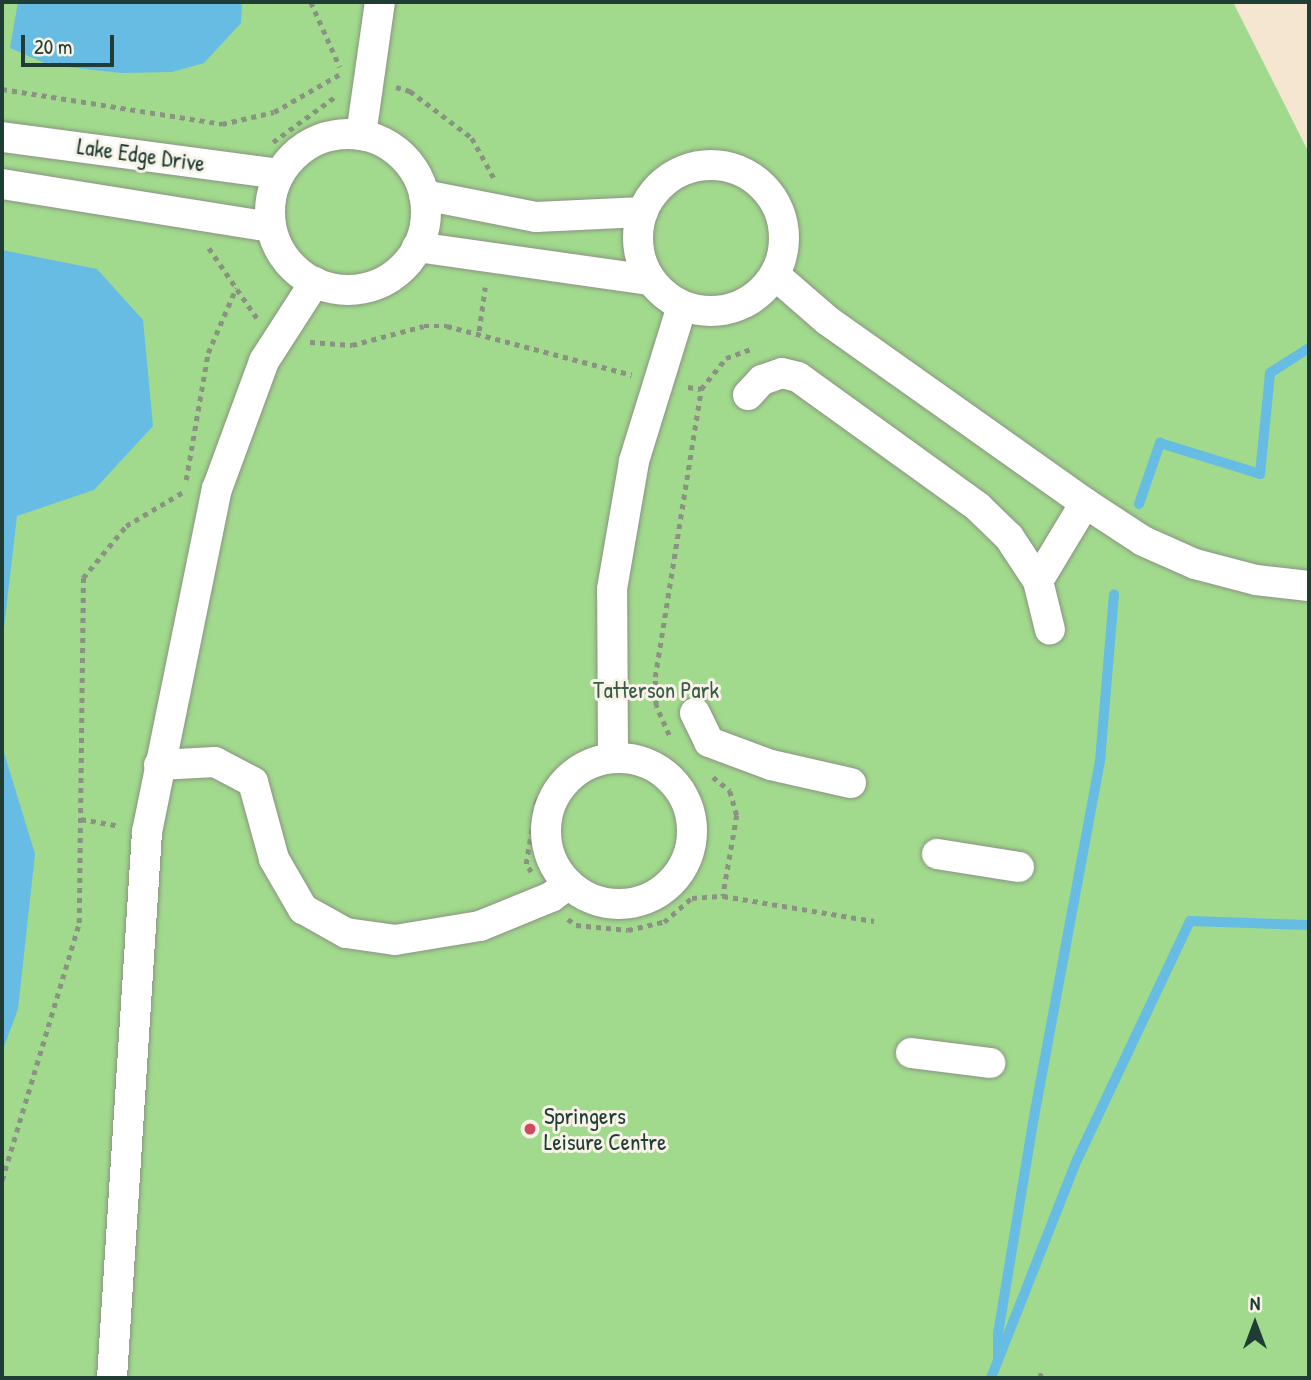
<!DOCTYPE html>
<html>
<head>
<meta charset="utf-8">
<style>
  body { margin:0 }
  #map { position:relative; width:1311px; height:1380px; overflow:hidden; background:#f4e6d1; font-family:"Patrick Hand",sans-serif }
  div>[style] { position:absolute }
  .green>* { inset:0; background:#a1da8c }
  .water>* { inset:0; background:#66bce3 }
  .stream>* { height:10px; margin:-5px; padding:0 5px; transform-origin:5px; border-radius:5px; background:#66bce3 }
  .path>* { height:4.5px; margin-top:-2.25px; transform-origin:0; background:repeating-linear-gradient(90deg,#8a9282 0 5px,transparent 0 10px) }
  .roads { filter:drop-shadow(0 0 2px #8a9282) drop-shadow(0 0 2px #8a9282) }
  .minor>* { height:30px; margin:-15px; padding:0 15px; transform-origin:15px; border-radius:15px; background:#fff }
  .minor>.ring { margin:-15px; padding:0; box-sizing:content-box; background:none; border:30px solid #fff; border-radius:50% }
  .dots>* { width:19px; height:19px; translate:-50% -50%; box-sizing:border-box; border:4px solid #f7f3e8; border-radius:50% }
  span { translate:-50% -50%; white-space:nowrap; text-align:center; line-height:1.15; -webkit-text-stroke:6px #f7f3e8; paint-order:stroke }
  .street-label { font-size:23px; color:#1f3d34 }
  .park-label { font-size:23px; color:#395c46 }
  .poi-label { font-size:23px; color:#1f3d34 }
  .left { translate:0 -50%; text-align:left }
  .frame { position:absolute; inset:0; border:4px solid #1f3d34; pointer-events:none }
  .north { position:absolute; left:1220px; top:1289px; width:70px; height:70px; -webkit-text-stroke:5px #f7f3e8; paint-order:stroke; rotate:0deg; font-size:19px; font-weight:700; line-height:28px; text-align:center; color:#1f3d34 }
  .north::after { content:''; display:block; margin:auto; width:24px; height:32px; background:#1f3d34; clip-path:polygon(50% 0,100% 100%,50% 72%,0 100%) }
  .scale { position:absolute; left:21px; top:35px; width:93px; height:32px; box-sizing:border-box; border:4px solid #1f3d34; border-top:0; padding-left:9px; font-size:21px; line-height:24px; white-space:nowrap; color:#1f3d34; -webkit-text-stroke:5px #f7f3e8; paint-order:stroke }
</style>
</head>
<body>
<div id="map">
  <div class="green">
    <i style="clip-path:polygon(2px 2px,1233px 2px,1309px 153px,1309px 1378px,2px 1378px)"></i>
  </div>
  <div class="water">
    <i style="clip-path:polygon(18px 2px,242px 2px,241px 23px,204px 63px,172px 72px,121px 73px,49px 65px,10px 48px)"></i>
    <i style="clip-path:polygon(2px 250px,97px 269px,143px 320px,153px 426px,94px 490px,17px 516px,2px 645px)"></i>
    <i style="clip-path:polygon(2px 746px,35px 854px,18px 1009px,2px 1052px)"></i>
  </div>
  <div class="stream">
    <i style="left:1139px;top:504px;width:65px;rotate:-71deg"></i>
    <i style="left:1160px;top:443px;width:105px;rotate:17.2deg"></i>
    <i style="left:1260px;top:474px;width:101px;rotate:-84.3deg"></i>
    <i style="left:1270px;top:373px;width:46px;rotate:-32.7deg"></i>
    <i style="left:998px;top:1358px;width:24px;rotate:-90deg"></i>
    <i style="left:998px;top:1334px;width:220px;rotate:-80.6deg"></i>
    <i style="left:1034px;top:1117px;width:362px;rotate:-79.5deg"></i>
    <i style="left:1100px;top:761px;width:167px;rotate:-85.2deg"></i>
    <i style="left:991px;top:1378px;width:234px;rotate:-68.5deg"></i>
    <i style="left:1077px;top:1160px;width:264px;rotate:-64.7deg"></i>
    <i style="left:1190px;top:921px;width:119px;rotate:1.9deg"></i>
  </div>
  <div class="path">
    <i style="left:311px;top:2px;width:71px;rotate:66deg"></i>
    <i style="left:396px;top:87px;width:15px;rotate:16deg"></i>
    <i style="left:410px;top:91px;width:78px;rotate:37.2deg"></i>
    <i style="left:472px;top:138px;width:46px;rotate:61.2deg"></i>
    <i style="left:2px;top:89px;width:223px;rotate:9deg"></i>
    <i style="left:222px;top:124px;width:53px;rotate:-13deg"></i>
    <i style="left:274px;top:112px;width:76px;rotate:-29.9deg"></i>
    <i style="left:273px;top:142px;width:78px;rotate:-36.1deg"></i>
    <i style="left:209px;top:248px;width:85px;rotate:55.6deg"></i>
    <i style="left:479px;top:331px;width:44px;rotate:-82.2deg"></i>
    <i style="left:310px;top:342px;width:42px;rotate:4.1deg"></i>
    <i style="left:352px;top:345px;width:74px;rotate:-14.8deg"></i>
    <i style="left:424px;top:326px;width:23px"></i>
    <i style="left:447px;top:326px;width:191px;rotate:14.8deg"></i>
    <i style="left:688px;top:387px;width:13px;rotate:9deg"></i>
    <i style="left:186px;top:480px;width:129px;rotate:-80.2deg"></i>
    <i style="left:208px;top:353px;width:71px;rotate:-66.7deg"></i>
    <i style="left:669px;top:735px;width:32px;rotate:-114deg"></i>
    <i style="left:656px;top:706px;width:29px;rotate:-92deg"></i>
    <i style="left:655px;top:677px;width:292px;rotate:-80.9deg"></i>
    <i style="left:701px;top:389px;width:40px;rotate:-51deg"></i>
    <i style="left:726px;top:358px;width:29px;rotate:-20deg"></i>
    <i style="left:713px;top:777px;width:22px;rotate:39deg"></i>
    <i style="left:730px;top:791px;width:25px;rotate:74deg"></i>
    <i style="left:737px;top:815px;width:82px;rotate:99.8deg"></i>
    <i style="left:81px;top:819px;width:39px;rotate:10deg"></i>
    <i style="left:531px;top:872px;width:9px;rotate:-122deg"></i>
    <i style="left:526px;top:864px;width:63px;rotate:-80.8deg"></i>
    <i style="left:536px;top:802px;width:25px;rotate:-58deg"></i>
    <i style="left:568px;top:919px;width:10px;rotate:37deg"></i>
    <i style="left:576px;top:925px;width:52px;rotate:5.5deg"></i>
    <i style="left:628px;top:930px;width:37px;rotate:-13deg"></i>
    <i style="left:664px;top:922px;width:37px;rotate:-41deg"></i>
    <i style="left:692px;top:898px;width:31px;rotate:-4deg"></i>
    <i style="left:723px;top:896px;width:153px;rotate:9.4deg"></i>
    <i style="left:2px;top:1180px;width:268px;rotate:-73.3deg"></i>
    <i style="left:79px;top:923px;width:345px;rotate:-89.3deg"></i>
    <i style="left:83px;top:578px;width:67px;rotate:-50.4deg"></i>
    <i style="left:126px;top:526px;width:66px;rotate:-30.8deg"></i>
    <i style="left:1040px;top:1378px;width:6px;rotate:-81deg"></i>
  </div>
  <div class="roads">
    <div class="minor">
      <i class="ring" style="left:270px;top:134px;width:126px;height:126px"></i>
      <i style="left:361px;top:135px;width:134px;rotate:-81.9deg"></i>
      <i style="left:2px;top:137px;width:279px;rotate:7.6deg"></i>
      <i class="ring" style="left:638px;top:165px;width:116px;height:116px"></i>
      <i style="left:2px;top:184px;width:272px;rotate:9.1deg"></i>
      <i style="left:424px;top:195px;width:114px;rotate:11.1deg"></i>
      <i style="left:536px;top:217px;width:107px;rotate:-2.7deg"></i>
      <i style="left:417px;top:247px;width:234px;rotate:8.1deg"></i>
      <i style="left:775px;top:275px;width:70px;rotate:41deg"></i>
      <i style="left:828px;top:321px;width:315px;rotate:35.3deg"></i>
      <i style="left:1085px;top:503px;width:91px;rotate:121.1deg"></i>
      <i style="left:1038px;top:581px;width:50px;rotate:76.2deg"></i>
      <i style="left:748px;top:395px;width:21px;rotate:-47deg"></i>
      <i style="left:762px;top:380px;width:21px;rotate:-19deg"></i>
      <i style="left:782px;top:373px;width:16px;rotate:14deg"></i>
      <i style="left:798px;top:377px;width:222px;rotate:35.8deg"></i>
      <i style="left:978px;top:507px;width:43px;rotate:44.1deg"></i>
      <i style="left:1009px;top:537px;width:53px;rotate:56.6deg"></i>
      <i style="left:1085px;top:503px;width:69px;rotate:33.2deg"></i>
      <i style="left:1143px;top:541px;width:57px;rotate:23.9deg"></i>
      <i style="left:1195px;top:564px;width:63px;rotate:14.7deg"></i>
      <i style="left:1256px;top:580px;width:53px;rotate:6.5deg"></i>
      <i style="left:695px;top:713px;width:32px;rotate:64deg"></i>
      <i style="left:709px;top:742px;width:66px;rotate:20.4deg"></i>
      <i style="left:771px;top:765px;width:82px;rotate:12.7deg"></i>
      <i style="left:613px;top:757px;width:168px;rotate:-90.3deg"></i>
      <i style="left:612px;top:589px;width:130px;rotate:-80.2deg"></i>
      <i style="left:634px;top:461px;width:162px;rotate:-72.8deg"></i>
      <i class="ring" style="left:546px;top:758px;width:116px;height:116px"></i>
      <i style="left:159px;top:765px;width:56px;rotate:-3.1deg"></i>
      <i style="left:215px;top:762px;width:43px;rotate:27.8deg"></i>
      <i style="left:253px;top:782px;width:80px;rotate:74.7deg"></i>
      <i style="left:274px;top:859px;width:58px;rotate:59.9deg"></i>
      <i style="left:303px;top:909px;width:49px;rotate:29.2deg"></i>
      <i style="left:346px;top:933px;width:49px;rotate:8.1deg"></i>
      <i style="left:395px;top:940px;width:86px;rotate:-9.4deg"></i>
      <i style="left:480px;top:926px;width:77px;rotate:-22.2deg"></i>
      <i style="left:551px;top:897px;width:22px;rotate:-36deg"></i>
      <i style="left:937px;top:854px;width:83px;rotate:9deg"></i>
      <i style="left:911px;top:1053px;width:80px;rotate:7.2deg"></i>
      <i style="left:112px;top:1378px;width:547px;rotate:-86.33deg"></i>
      <i style="left:147px;top:832px;width:350px;rotate:-78.5deg"></i>
      <i style="left:217px;top:489px;width:136px;rotate:-69.8deg"></i>
      <i style="left:264px;top:361px;width:94px;rotate:-57.2deg"></i>
    </div>
  </div>
  <div class="dots">
    <i style="left:530px;top:1129px;background:#d1495b"></i>
  </div>
  <div class="street-label">
    <span style="left:141px;top:155px;rotate:8deg">Lake Edge Drive</span>
  </div>
  <div class="park-label">
    <span style="left:656px;top:690px">Tatterson Park</span>
  </div>
  <div class="poi-label">
    <span class="left" style="left:544px;top:1129px">Springers<br>Leisure Centre</span>
  </div>
  <div class="frame"></div>
  <div class="north">N</div>
  <div class="scale">20 m</div>
</div>
</body>
</html>
